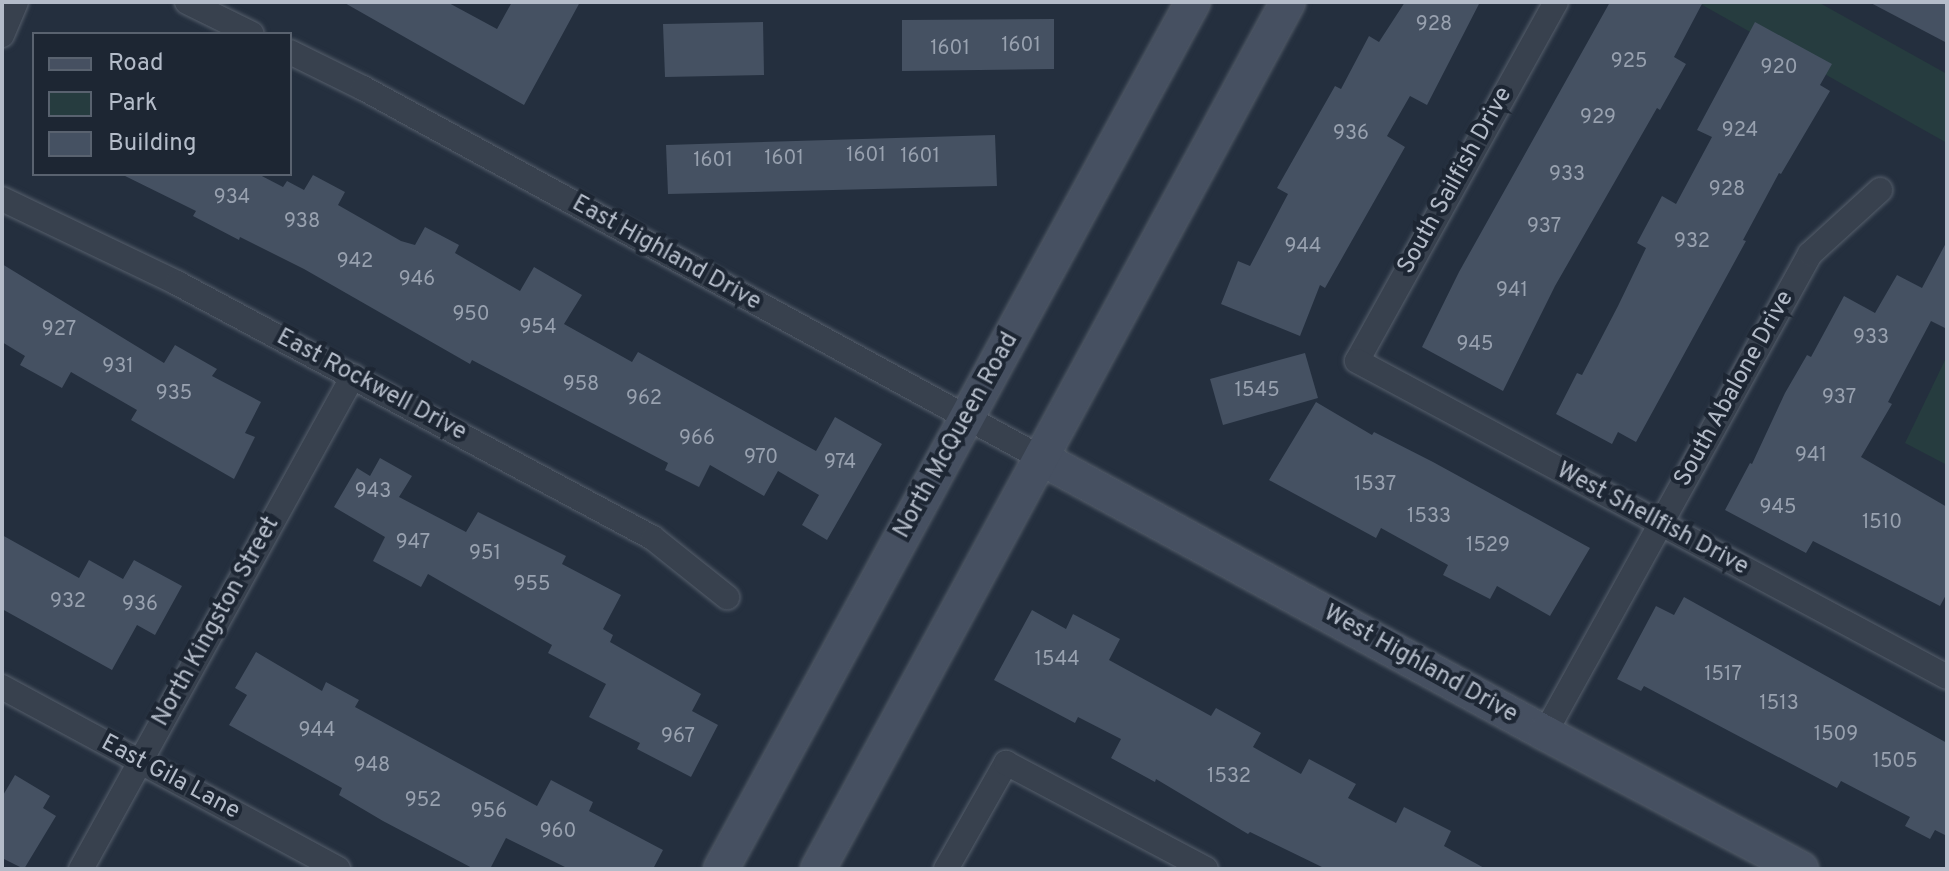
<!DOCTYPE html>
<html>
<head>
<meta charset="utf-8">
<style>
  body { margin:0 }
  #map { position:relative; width:1949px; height:871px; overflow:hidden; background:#242f3e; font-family:Overpass,sans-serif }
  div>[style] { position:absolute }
  .green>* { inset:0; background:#263c3f }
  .building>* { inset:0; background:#455162 }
  .roads { filter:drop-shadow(0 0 2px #565f6c) drop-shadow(0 0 2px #565f6c) }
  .street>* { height:24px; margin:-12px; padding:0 12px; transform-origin:12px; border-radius:12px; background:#38414e }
  .secondary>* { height:34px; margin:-17px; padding:0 17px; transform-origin:17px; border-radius:17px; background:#465061 }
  span { translate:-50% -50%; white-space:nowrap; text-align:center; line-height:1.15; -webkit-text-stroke:8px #1d2633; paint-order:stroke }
  .number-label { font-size:20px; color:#98a1af }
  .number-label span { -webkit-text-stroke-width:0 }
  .street-label { font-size:24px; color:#b4bcc9 }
  .frame { position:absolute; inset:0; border:4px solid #b4bcc9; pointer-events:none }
  .legend { position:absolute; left:32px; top:32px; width:260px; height:144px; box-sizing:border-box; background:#1d2633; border:2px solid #59626f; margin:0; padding:10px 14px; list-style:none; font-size:24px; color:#b4bcc9 }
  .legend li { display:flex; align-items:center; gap:16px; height:40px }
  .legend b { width:40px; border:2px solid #59626f }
</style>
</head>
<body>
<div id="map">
  <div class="green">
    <i style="clip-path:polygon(1697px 2px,1818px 2px,1947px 74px,1947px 143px)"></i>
    <i style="clip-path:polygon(1947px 356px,1947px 465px,1905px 443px)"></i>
  </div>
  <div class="building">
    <i style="clip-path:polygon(343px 2px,447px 2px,497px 29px,512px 2px,580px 2px,524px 105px)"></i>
    <i style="clip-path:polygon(1405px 2px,1480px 2px,1427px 105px,1410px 96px,1387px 136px,1405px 147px,1325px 288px,1320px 285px,1300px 336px,1221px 304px,1238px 261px,1250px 266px,1288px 194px,1277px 188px,1335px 86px,1341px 89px,1369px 36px,1379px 42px)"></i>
    <i style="clip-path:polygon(1610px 2px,1703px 2px,1674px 57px,1686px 64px,1660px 110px,1657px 108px,1555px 286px,1503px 391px,1422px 347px,1459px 272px)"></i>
    <i style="clip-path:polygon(1869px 2px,1947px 2px,1947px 43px)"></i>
    <i style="clip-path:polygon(1054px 19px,1054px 69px,902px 71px,902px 20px)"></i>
    <i style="clip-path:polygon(763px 22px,764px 75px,665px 77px,663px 24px)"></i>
    <i style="clip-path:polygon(1755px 22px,1832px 64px,1820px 85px,1830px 91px,1781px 174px,1779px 173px,1743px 240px,1746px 241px,1636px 442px,1618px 432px,1612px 444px,1556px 414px,1577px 373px,1582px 375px,1618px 306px,1646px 248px,1637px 243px,1662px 196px,1676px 204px,1712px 137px,1697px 130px)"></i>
    <i style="clip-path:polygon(995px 135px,997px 186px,668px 194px,666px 145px)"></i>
    <i style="clip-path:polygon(121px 174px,258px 174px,283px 187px,287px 181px,304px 190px,313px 175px,345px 192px,338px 205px,401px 241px,415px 245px,425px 227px,459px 245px,455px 253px,520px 291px,534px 267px,582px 295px,564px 324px,632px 362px,638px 352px,816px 451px,835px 417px,882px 444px,827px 540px,802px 525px,819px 495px,778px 471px,764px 496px,710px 465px,699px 487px,665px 470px,668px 463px,472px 360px,470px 364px,304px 269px,240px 237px,239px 240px,193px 216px,196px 211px)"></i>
    <i style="clip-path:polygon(1947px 241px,1947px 329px,1931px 321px,1888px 402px,1892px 404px,1861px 457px,1947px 507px,1947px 593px,1940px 606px,1813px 541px,1806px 553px,1725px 510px,1750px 463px,1752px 464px,1785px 393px,1807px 355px,1811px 357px,1844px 296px,1875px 313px,1897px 275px,1922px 288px)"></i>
    <i style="clip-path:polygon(2px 264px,164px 363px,175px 345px,217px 369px,212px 376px,261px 402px,245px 433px,255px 437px,234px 479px,131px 420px,137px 410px,71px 372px,62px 388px,20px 365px,25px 356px,2px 342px)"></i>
    <i style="clip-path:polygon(1305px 353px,1318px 398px,1223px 425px,1210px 379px)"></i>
    <i style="clip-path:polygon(1316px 402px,1372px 435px,1374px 432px,1433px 462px,1590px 548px,1550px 616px,1497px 586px,1490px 599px,1443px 575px,1448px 565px,1381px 528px,1376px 538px,1269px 480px)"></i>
    <i style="clip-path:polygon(380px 458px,412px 476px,399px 497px,466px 532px,478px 512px,566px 556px,562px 564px,621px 595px,603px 629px,613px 635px,610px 642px,701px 694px,692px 711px,718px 725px,691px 777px,637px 749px,640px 743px,589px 717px,606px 684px,548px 653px,552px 645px,428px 574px,421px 587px,373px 561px,385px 537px,334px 507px,357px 468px,370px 476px)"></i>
    <i style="clip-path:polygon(2px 535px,79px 578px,89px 560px,123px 579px,134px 560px,182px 586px,155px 635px,137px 625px,112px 670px,2px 609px)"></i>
    <i style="clip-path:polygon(1684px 597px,1947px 743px,1947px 836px,1935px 830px,1930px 839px,1905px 826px,1910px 817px,1841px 781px,1837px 788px,1644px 686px,1641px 691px,1617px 679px,1656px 606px,1674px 615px)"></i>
    <i style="clip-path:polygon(1032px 610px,1066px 629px,1073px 614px,1120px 639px,1109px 660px,1211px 716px,1216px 708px,1261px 733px,1253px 747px,1301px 774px,1309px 759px,1356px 784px,1348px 798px,1396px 823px,1404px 807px,1451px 831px,1444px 846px,1486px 869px,1326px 869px,1250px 832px,1248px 834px,1156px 779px,1155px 782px,1111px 758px,1121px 739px,1078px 717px,1075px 723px,994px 680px)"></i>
    <i style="clip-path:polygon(256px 652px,322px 691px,326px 682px,359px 700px,355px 707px,537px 806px,551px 780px,593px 802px,589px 811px,663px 850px,653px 869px,569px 869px,506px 838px,490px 869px,474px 869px,383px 821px,339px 795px,342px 788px,229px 725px,247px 695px,235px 688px)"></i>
    <i style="clip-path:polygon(15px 775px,50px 796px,43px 808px,56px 816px,24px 869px,2px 858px,2px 797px)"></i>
  </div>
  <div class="roads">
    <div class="street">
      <i style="left:187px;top:2px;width:72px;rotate:26.2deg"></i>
      <i style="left:1556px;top:2px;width:410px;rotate:119deg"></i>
      <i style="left:1357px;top:361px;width:669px;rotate:28.17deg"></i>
      <i style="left:2px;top:35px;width:36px;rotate:-67deg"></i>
      <i style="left:290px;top:52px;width:81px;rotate:26.3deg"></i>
      <i style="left:363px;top:88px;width:772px;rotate:28.62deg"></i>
      <i style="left:2px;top:199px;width:194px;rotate:25.6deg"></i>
      <i style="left:177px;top:283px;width:540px;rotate:28.18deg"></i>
      <i style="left:653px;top:538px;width:95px;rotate:38.6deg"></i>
      <i style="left:2px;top:687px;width:382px;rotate:28.4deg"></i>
      <i style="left:1545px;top:733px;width:547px;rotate:-61.05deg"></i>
      <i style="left:1810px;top:254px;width:95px;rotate:-42.4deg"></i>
      <i style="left:81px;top:869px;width:563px;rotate:-61.11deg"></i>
      <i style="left:946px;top:869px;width:122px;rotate:-60.5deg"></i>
      <i style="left:1006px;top:763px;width:226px;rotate:27.9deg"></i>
    </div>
    <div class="secondary">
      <i style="left:1041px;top:458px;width:574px;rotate:28.62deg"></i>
      <i style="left:1545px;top:733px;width:290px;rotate:28deg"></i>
      <i style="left:721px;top:869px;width:987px;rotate:-61.44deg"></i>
      <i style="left:818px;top:869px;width:986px;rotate:-61.54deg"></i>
    </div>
  </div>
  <div class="number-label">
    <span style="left:1434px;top:25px">928</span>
    <span style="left:1021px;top:46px">1601</span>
    <span style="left:950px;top:49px">1601</span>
    <span style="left:1629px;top:62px">925</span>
    <span style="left:1779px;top:68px">920</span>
    <span style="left:1598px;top:118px">929</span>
    <span style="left:1740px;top:131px">924</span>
    <span style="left:1351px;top:134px">936</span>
    <span style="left:866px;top:156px">1601</span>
    <span style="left:920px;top:157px">1601</span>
    <span style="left:784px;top:159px">1601</span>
    <span style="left:713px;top:161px">1601</span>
    <span style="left:1567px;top:175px">933</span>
    <span style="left:1727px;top:190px">928</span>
    <span style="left:232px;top:198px">934</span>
    <span style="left:302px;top:222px">938</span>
    <span style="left:1544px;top:227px">937</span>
    <span style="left:1692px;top:242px">932</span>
    <span style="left:1303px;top:247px">944</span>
    <span style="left:355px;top:262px">942</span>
    <span style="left:417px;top:280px">946</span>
    <span style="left:1512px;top:291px">941</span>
    <span style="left:471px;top:315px">950</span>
    <span style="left:538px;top:328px">954</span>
    <span style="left:59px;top:330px">927</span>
    <span style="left:1871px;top:338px">933</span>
    <span style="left:1475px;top:345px">945</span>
    <span style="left:118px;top:367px">931</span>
    <span style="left:581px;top:385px">958</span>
    <span style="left:1257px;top:391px">1545</span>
    <span style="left:174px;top:394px">935</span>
    <span style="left:1839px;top:398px">937</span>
    <span style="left:644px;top:399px">962</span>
    <span style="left:697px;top:439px">966</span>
    <span style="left:1811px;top:456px">941</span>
    <span style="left:761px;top:458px">970</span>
    <span style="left:840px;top:463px">974</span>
    <span style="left:1375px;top:485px">1537</span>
    <span style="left:373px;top:492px">943</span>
    <span style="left:1778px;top:508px">945</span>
    <span style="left:1429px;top:517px">1533</span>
    <span style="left:1882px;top:523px">1510</span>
    <span style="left:413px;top:543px">947</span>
    <span style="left:1488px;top:546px">1529</span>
    <span style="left:485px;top:554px">951</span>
    <span style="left:532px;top:585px">955</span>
    <span style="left:68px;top:602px">932</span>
    <span style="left:140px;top:605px">936</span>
    <span style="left:1057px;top:660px">1544</span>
    <span style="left:1723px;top:675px">1517</span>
    <span style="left:1779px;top:704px">1513</span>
    <span style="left:317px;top:731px">944</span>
    <span style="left:1836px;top:735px">1509</span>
    <span style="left:678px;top:737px">967</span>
    <span style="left:1895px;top:762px">1505</span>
    <span style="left:372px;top:766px">948</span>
    <span style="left:1229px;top:777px">1532</span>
    <span style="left:423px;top:801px">952</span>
    <span style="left:489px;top:812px">956</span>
    <span style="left:558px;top:832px">960</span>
  </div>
  <div class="street-label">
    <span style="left:1456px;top:181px;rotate:-61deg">South Sailfish Drive</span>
    <span style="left:666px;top:254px;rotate:29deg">East Highland Drive</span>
    <span style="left:371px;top:386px;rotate:28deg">East Rockwell Drive</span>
    <span style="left:1735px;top:389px;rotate:-61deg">South Abalone Drive</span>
    <span style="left:957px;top:436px;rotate:-61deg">North McQueen Road</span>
    <span style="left:1652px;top:520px;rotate:28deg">West Shellfish Drive</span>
    <span style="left:217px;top:622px;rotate:-61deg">North Kingston Street</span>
    <span style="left:1420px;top:665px;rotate:29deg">West Highland Drive</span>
    <span style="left:170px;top:778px;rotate:28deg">East Gila Lane</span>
  </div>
  <div class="frame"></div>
  <ul class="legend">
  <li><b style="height:10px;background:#465061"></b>Road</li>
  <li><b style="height:22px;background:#263c3f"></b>Park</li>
  <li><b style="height:22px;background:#455162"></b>Building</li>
  </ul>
</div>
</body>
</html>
